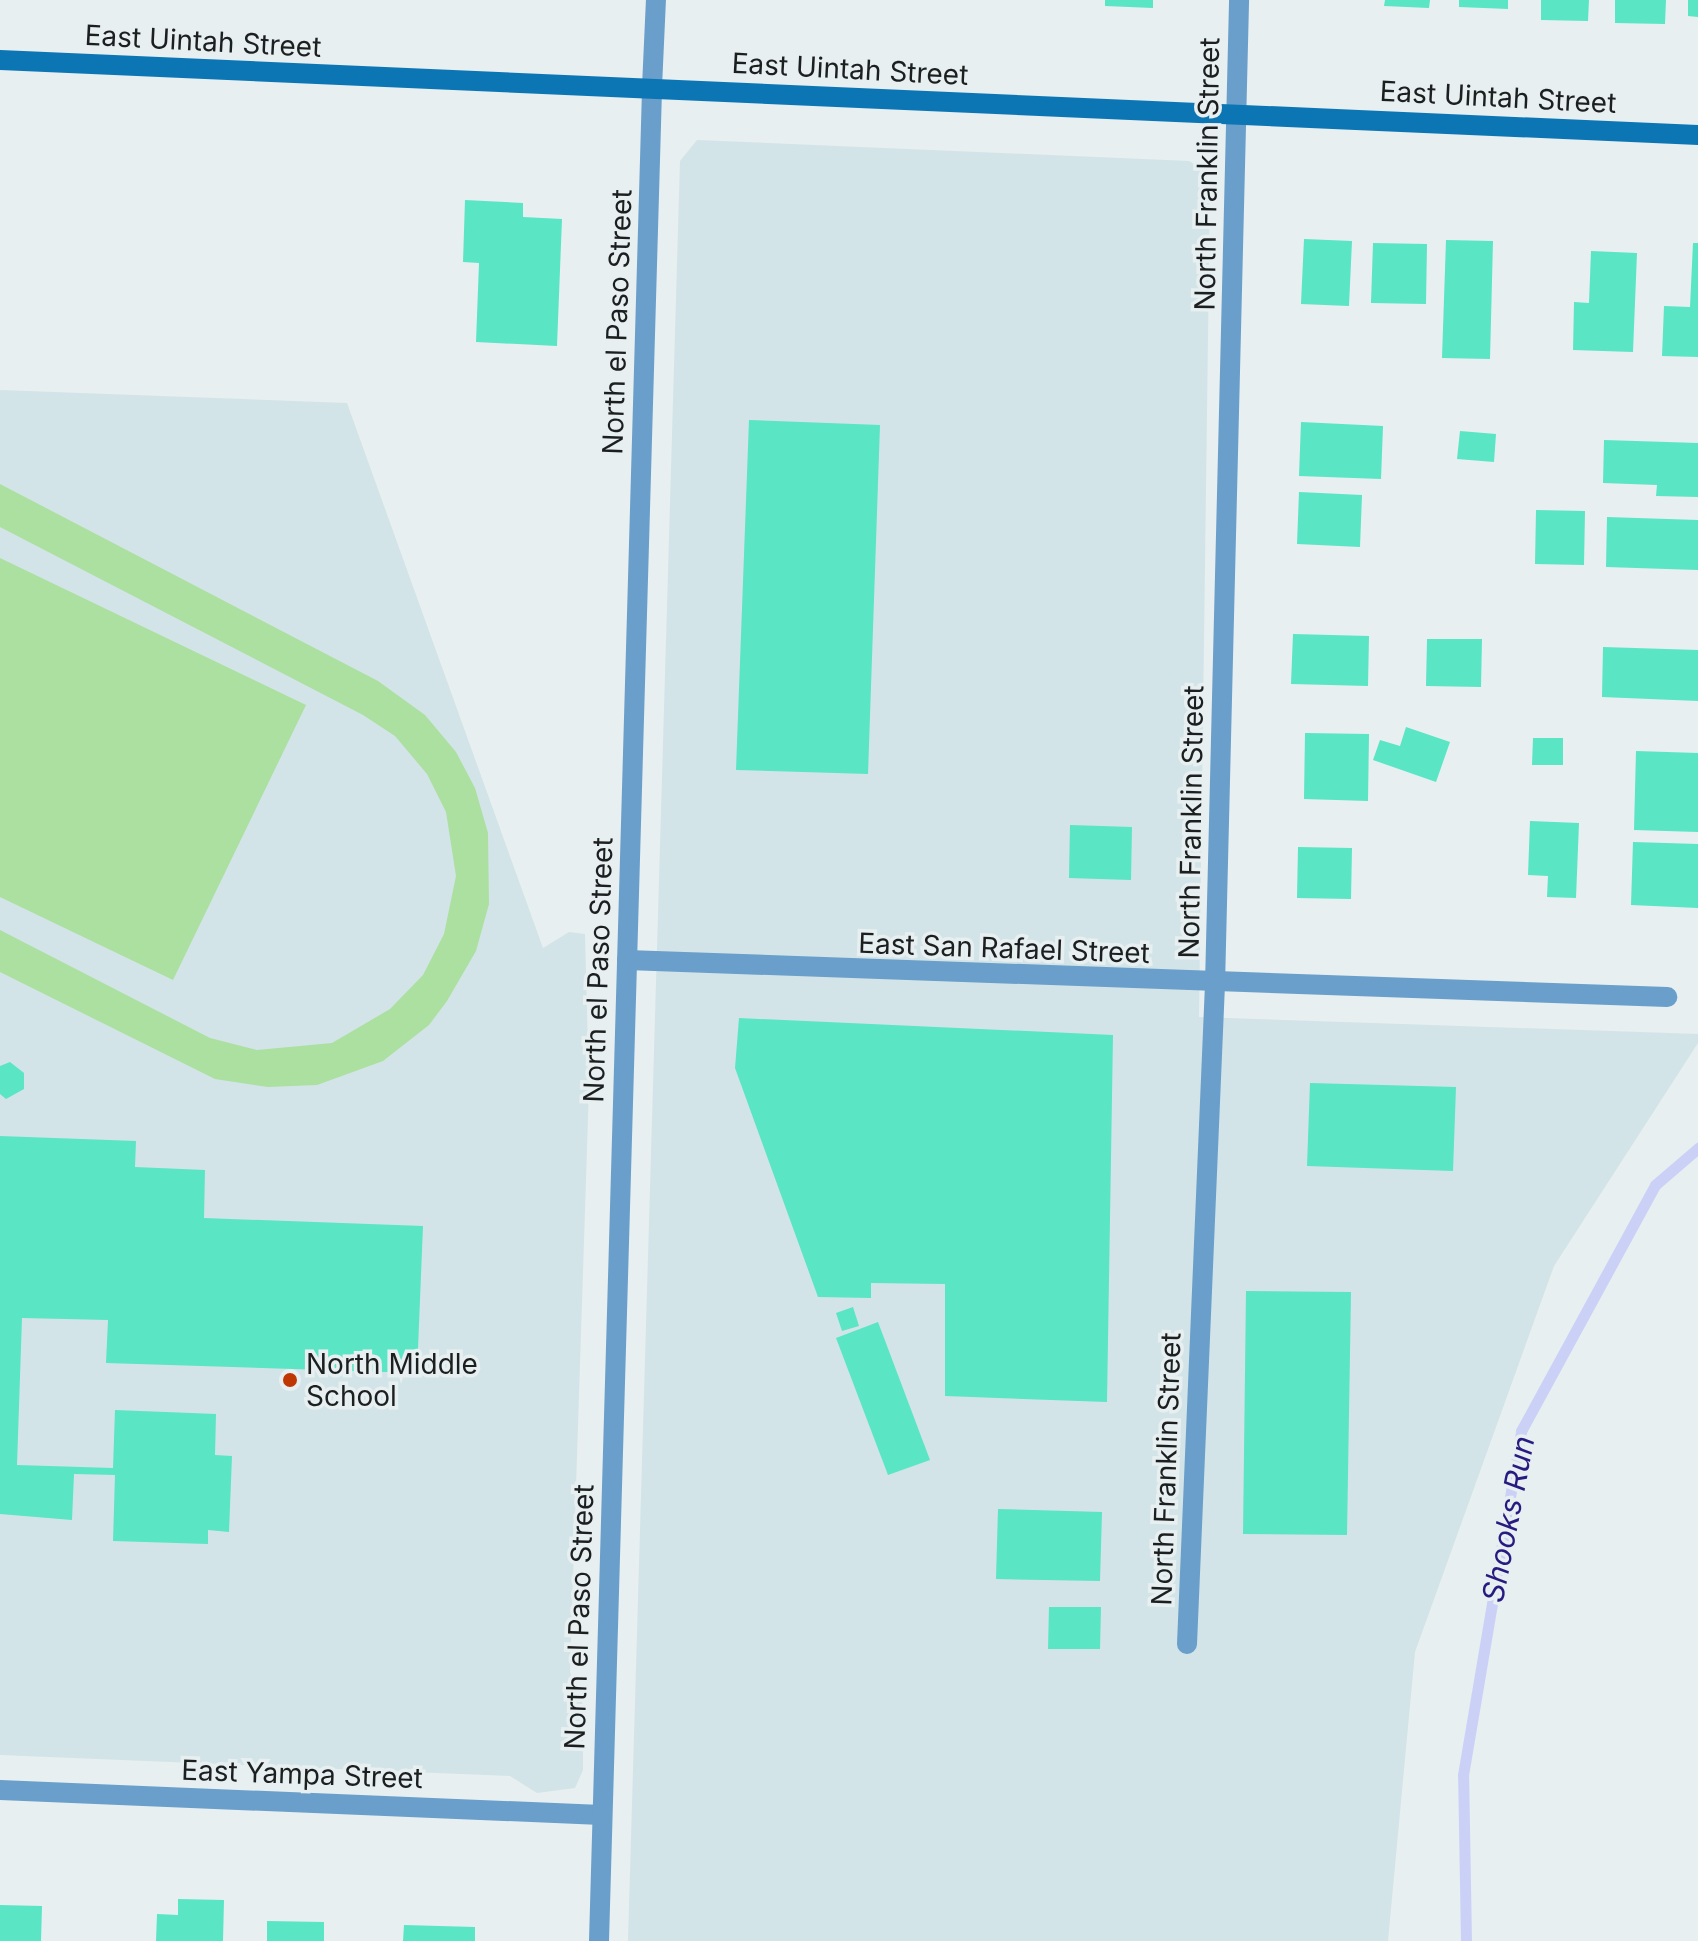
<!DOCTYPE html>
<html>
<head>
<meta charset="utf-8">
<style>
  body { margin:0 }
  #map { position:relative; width:1698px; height:1941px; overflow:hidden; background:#e7eff1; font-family:Inter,sans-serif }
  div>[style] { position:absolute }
  .built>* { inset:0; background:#d2e4e7 }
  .green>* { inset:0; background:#abe0a0 }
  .stream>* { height:11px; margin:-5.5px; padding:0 5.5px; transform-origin:5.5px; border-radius:5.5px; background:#cbd1f6 }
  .building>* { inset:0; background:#5ae5c4 }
  .minor>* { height:20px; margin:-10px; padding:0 10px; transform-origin:10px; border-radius:10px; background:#699fca }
  .tertiary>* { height:20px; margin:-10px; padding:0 10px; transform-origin:10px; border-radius:10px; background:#699fca }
  .secondary>* { height:20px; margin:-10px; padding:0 10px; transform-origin:10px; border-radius:10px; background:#0c76b5 }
  .dots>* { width:22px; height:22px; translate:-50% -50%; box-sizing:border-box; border:4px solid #e7eff1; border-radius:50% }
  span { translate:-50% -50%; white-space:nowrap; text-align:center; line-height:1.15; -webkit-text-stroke:7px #e7eff1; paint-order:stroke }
  .street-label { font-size:28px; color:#1c1f1f }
  .poi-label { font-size:28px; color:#1c1f1f }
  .left { translate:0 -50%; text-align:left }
  .water-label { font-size:30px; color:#271a80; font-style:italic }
</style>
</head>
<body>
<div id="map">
  <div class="built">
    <i style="clip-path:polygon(697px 140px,1189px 161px,1203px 169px,1210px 187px,1199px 1017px,1698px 1034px,1698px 1043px,1554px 1266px,1415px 1652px,1388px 1941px,628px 1941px,680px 161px)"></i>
    <i style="clip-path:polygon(0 390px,347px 403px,543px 948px,569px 932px,585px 934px,589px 1087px,570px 1672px,583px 1705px,583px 1770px,575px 1788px,537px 1793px,510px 1776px,0 1755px)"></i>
  </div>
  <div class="green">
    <i style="clip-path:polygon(0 484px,378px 681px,425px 715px,456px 752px,475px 788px,488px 833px,489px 904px,476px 951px,447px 1001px,429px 1025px,383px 1061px,317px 1085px,268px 1087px,215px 1079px,0 972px,0 930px,210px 1038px,257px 1050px,332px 1043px,390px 1009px,423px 975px,444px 934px,456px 876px,446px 812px,427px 774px,395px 736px,363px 715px,0 527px)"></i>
    <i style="clip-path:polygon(0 558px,306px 705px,173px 980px,0 897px)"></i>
  </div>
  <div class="stream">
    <i style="left:1466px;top:1941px;width:166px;rotate:-91deg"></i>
    <i style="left:1463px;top:1775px;width:349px;rotate:-80.4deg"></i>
    <i style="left:1521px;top:1431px;width:280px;rotate:-61.4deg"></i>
    <i style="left:1655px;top:1185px;width:57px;rotate:-40.7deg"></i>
  </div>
  <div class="building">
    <i style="clip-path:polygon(1105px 0,1153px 0,1153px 8px,1105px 6px)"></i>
    <i style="clip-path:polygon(1385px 0,1430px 0,1429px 8px,1384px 6px)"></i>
    <i style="clip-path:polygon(1459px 0,1508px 0,1508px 9px,1459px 7px)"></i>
    <i style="clip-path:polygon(1541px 0,1589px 0,1588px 21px,1541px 20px)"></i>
    <i style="clip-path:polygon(1615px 0,1666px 0,1665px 24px,1615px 23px)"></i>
    <i style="clip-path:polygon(1688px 0,1698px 0,1698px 17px,1688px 16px)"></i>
    <i style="clip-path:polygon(465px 200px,523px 203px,523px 217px,562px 219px,557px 346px,476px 342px,479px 263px,463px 262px)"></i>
    <i style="clip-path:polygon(1304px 239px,1352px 241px,1349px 306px,1301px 304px)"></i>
    <i style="clip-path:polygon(1446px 240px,1493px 241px,1490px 359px,1442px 358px)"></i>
    <i style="clip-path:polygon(1373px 243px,1427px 244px,1426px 304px,1371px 303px)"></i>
    <i style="clip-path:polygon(1693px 243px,1698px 243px,1698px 357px,1662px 356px,1664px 306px,1690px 307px)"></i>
    <i style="clip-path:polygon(1591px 251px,1637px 253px,1633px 352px,1573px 350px,1574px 302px,1589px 303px)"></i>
    <i style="clip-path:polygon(749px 420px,880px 425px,868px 774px,736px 770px)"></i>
    <i style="clip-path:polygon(1301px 422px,1383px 426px,1381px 479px,1299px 476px)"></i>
    <i style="clip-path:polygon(1460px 431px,1496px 434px,1494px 462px,1457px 459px)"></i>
    <i style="clip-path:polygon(1604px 440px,1698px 443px,1698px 497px,1656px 496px,1657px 485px,1603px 483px)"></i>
    <i style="clip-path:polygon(1299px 492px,1362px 495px,1360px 547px,1297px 544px)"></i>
    <i style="clip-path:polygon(1536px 510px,1585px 511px,1584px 565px,1535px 564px)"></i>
    <i style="clip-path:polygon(1607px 517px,1698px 520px,1698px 570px,1606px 567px)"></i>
    <i style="clip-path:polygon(1293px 634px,1369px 636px,1368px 686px,1291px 684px)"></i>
    <i style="clip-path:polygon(1427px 639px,1482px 639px,1481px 687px,1426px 686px)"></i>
    <i style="clip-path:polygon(1603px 647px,1698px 650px,1698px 701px,1602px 697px)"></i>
    <i style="clip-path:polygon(1406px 727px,1450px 742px,1436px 782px,1373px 760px,1380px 740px,1400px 746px)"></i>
    <i style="clip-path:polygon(1305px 733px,1369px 734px,1368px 801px,1304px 799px)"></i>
    <i style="clip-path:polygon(1533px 738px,1563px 738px,1563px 765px,1532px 765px)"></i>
    <i style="clip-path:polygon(1636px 751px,1698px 753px,1698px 832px,1634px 830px)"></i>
    <i style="clip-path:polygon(1530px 821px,1579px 823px,1576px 898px,1547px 897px,1548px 876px,1528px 875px)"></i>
    <i style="clip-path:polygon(1070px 825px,1132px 827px,1131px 880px,1069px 878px)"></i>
    <i style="clip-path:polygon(1633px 842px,1698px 844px,1698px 908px,1631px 905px)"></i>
    <i style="clip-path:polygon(1298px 847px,1352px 848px,1351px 899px,1297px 898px)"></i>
    <i style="clip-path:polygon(739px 1018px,1113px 1035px,1107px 1402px,945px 1396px,945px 1284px,871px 1283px,871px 1298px,818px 1297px,735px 1068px)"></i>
    <i style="clip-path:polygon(10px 1062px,24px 1073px,24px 1089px,6px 1099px,0 1094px,0 1066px)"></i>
    <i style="clip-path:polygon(1310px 1083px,1456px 1087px,1453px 1171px,1307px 1166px)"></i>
    <i style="clip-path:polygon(0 1136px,136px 1141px,135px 1167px,205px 1170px,204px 1218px,423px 1226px,417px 1373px,106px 1363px,108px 1320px,22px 1318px,17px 1465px,113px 1468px,115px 1410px,216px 1414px,215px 1455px,232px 1456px,229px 1532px,208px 1530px,208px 1544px,113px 1541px,115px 1475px,74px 1474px,72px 1520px,0 1514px)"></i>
    <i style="clip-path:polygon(1246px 1291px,1351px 1292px,1347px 1535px,1243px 1534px)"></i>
    <i style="clip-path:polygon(853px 1307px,859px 1326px,842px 1331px,836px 1313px)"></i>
    <i style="clip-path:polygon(878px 1322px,930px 1460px,888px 1475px,836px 1338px)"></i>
    <i style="clip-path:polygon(998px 1509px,1102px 1512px,1100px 1581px,996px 1579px)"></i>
    <i style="clip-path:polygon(1049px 1607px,1101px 1607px,1100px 1649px,1048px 1649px)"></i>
    <i style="clip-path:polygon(178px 1899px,224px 1900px,223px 1941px,156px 1941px,157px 1914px,178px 1915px)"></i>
    <i style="clip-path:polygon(0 1905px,42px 1906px,41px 1941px,0 1941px)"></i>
    <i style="clip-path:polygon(267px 1921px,324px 1922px,324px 1941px,267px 1941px)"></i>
    <i style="clip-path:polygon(404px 1925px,475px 1927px,475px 1941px,403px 1941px)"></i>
  </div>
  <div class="minor">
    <i style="left:627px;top:960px;width:1041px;rotate:2.04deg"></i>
    <i style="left:1187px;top:1644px;width:660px;rotate:-87.57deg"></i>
    <i style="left:1215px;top:985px;width:985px;rotate:-88.6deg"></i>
    <i style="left:0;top:1790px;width:602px;rotate:2.38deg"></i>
    <i style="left:599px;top:1941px;width:1855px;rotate:-88.36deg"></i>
  </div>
  <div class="tertiary">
    <i style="left:652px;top:87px;width:87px;rotate:-87.4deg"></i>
  </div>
  <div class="secondary">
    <i style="left:0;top:60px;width:1700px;rotate:2.53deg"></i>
  </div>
  <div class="dots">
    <i style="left:290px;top:1380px;background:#bf3702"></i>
  </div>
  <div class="street-label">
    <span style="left:203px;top:41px;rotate:3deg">East Uintah Street</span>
    <span style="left:850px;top:69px;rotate:3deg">East Uintah Street</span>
    <span style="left:1498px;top:97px;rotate:3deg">East Uintah Street</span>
    <span style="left:1207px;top:174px;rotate:-89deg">North Franklin Street</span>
    <span style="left:617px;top:322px;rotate:-88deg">North el Paso Street</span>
    <span style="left:1191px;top:822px;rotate:-89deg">North Franklin Street</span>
    <span style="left:1004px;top:948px;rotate:2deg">East San Rafael Street</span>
    <span style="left:598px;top:970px;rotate:-88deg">North el Paso Street</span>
    <span style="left:1166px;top:1469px;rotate:-88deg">North Franklin Street</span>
    <span style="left:579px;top:1617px;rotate:-88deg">North el Paso Street</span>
    <span style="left:302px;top:1774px;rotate:2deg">East Yampa Street</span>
  </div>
  <div class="poi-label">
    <span class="left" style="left:306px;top:1380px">North Middle<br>School</span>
  </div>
  <div class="water-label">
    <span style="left:1508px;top:1519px;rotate:-79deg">Shooks Run</span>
  </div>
</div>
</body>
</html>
